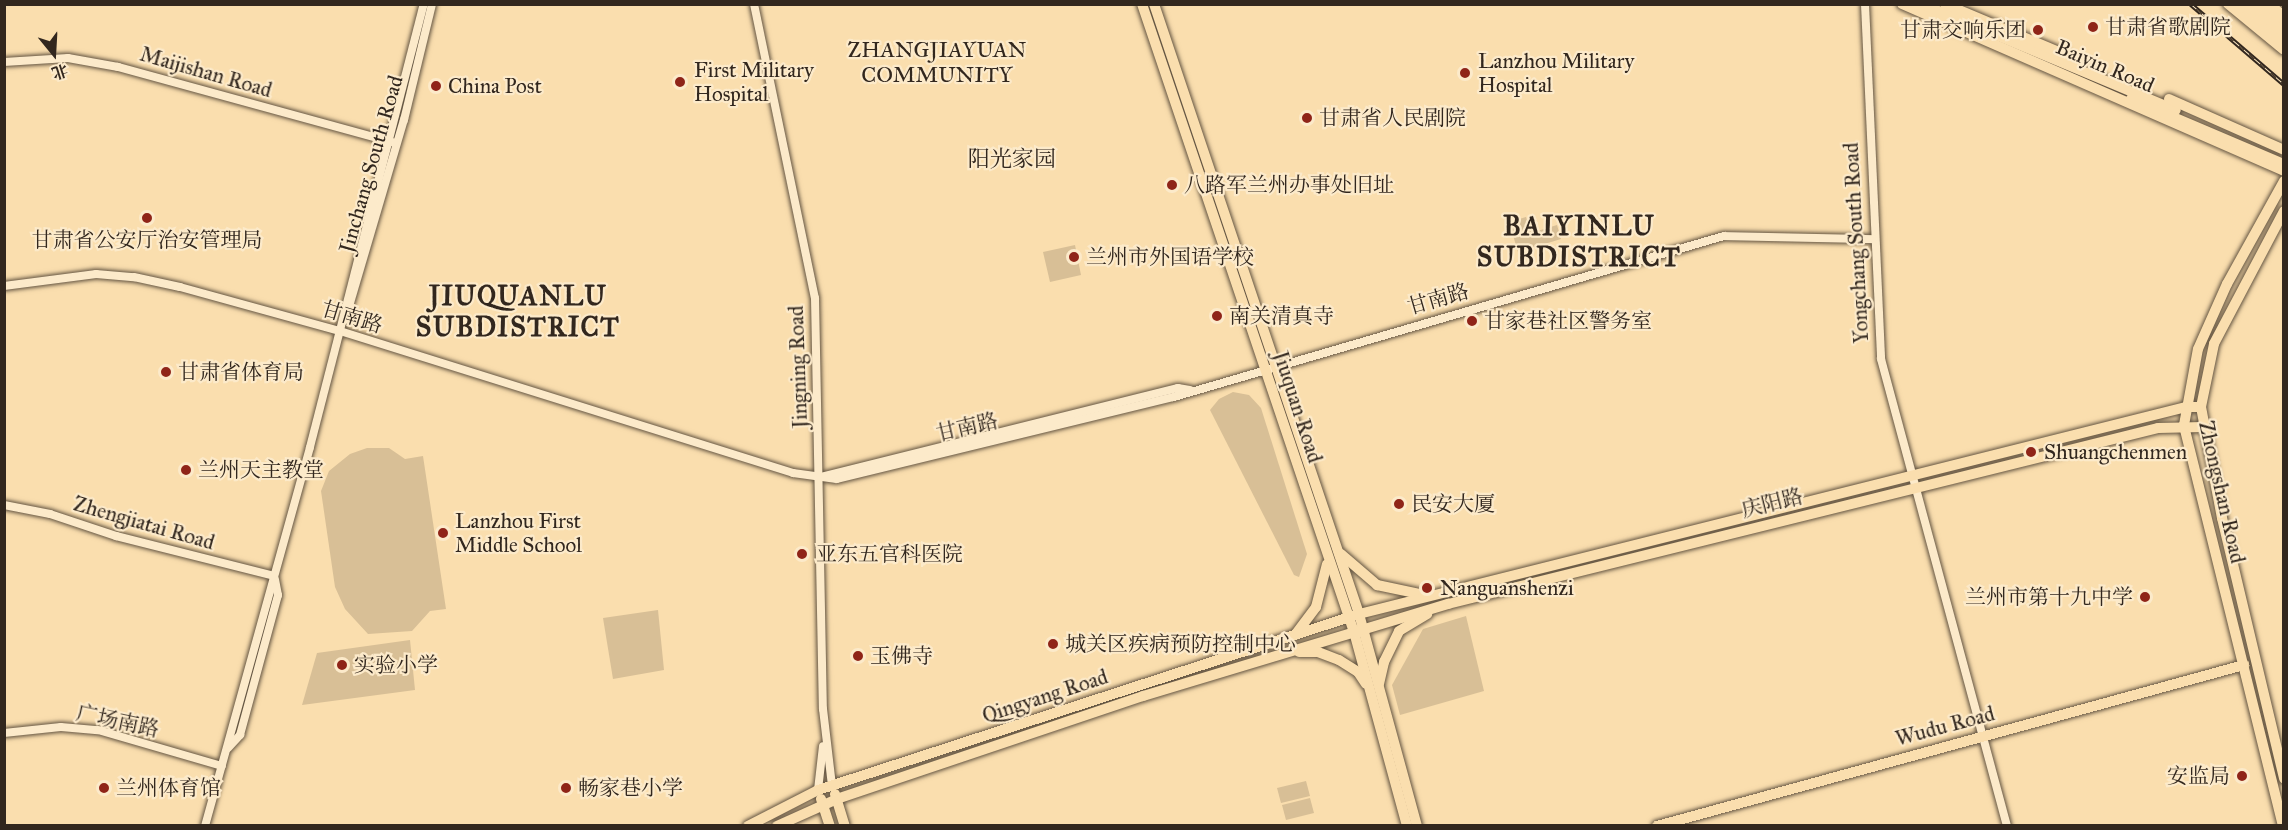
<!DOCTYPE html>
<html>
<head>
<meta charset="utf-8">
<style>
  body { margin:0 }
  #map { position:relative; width:2288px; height:830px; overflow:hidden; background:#fadeae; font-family:"IM FELL Great Primer","Noto Serif SC",serif }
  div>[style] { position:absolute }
  .green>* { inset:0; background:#d8bf96 }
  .roads { filter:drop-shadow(0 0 2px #645542) drop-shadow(0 0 2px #645542) }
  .minor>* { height:8px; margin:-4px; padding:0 4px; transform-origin:4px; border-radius:4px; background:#fceaca }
  .major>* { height:10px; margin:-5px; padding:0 5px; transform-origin:5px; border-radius:5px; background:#fadeae }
  .highway>* { height:12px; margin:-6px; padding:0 6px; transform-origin:6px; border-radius:6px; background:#fadeae }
  .rail>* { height:4.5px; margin-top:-2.25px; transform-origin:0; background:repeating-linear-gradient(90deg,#fceaca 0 7px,#32271e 0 14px); box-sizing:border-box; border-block:2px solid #32271e }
  .dots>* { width:16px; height:16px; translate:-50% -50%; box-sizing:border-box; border:3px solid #fceaca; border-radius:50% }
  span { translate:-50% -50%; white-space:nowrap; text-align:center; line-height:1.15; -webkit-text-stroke:4.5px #fceaca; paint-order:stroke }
  .poi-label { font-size:21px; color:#32271e }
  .left { translate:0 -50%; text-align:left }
  .right { translate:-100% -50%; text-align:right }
  .street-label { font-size:21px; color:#32271e }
  .neighbourhood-label { font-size:22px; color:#32271e }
  .district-label { font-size:27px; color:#32271e; font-weight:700; letter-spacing:1.5px }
  .frame { position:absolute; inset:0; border:6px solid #32271e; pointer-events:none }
  .north { position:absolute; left:24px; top:24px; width:60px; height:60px; -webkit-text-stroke:4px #fceaca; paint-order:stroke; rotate:162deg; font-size:16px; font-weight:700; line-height:24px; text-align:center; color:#32271e }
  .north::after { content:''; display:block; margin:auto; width:21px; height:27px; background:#32271e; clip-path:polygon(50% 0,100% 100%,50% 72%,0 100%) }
</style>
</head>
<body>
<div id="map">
  <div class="green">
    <i style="clip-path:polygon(1526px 217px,1531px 233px,1557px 225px,1561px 239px,1518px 252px,1509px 222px)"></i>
    <i style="clip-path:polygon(1075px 245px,1081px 275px,1050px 282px,1043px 252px)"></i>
    <i style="clip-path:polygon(1233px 392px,1249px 395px,1261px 408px,1307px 554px,1299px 577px,1294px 575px,1210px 410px,1219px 399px)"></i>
    <i style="clip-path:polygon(367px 448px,389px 448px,405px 459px,423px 456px,446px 609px,430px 611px,412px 631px,368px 634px,345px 609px,335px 587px,321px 491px,329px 471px,350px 454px)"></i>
    <i style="clip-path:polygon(658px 610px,664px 670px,613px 679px,603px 618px)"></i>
    <i style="clip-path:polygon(1466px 616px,1484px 691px,1400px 715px,1392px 685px,1423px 629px)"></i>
    <i style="clip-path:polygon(410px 640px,415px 690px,302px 705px,317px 653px)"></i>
    <i style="clip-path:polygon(1306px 781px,1310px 796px,1281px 803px,1277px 788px)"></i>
    <i style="clip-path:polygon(1310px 798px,1314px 813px,1286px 820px,1282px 805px)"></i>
  </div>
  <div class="roads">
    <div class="minor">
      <i style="left:754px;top:4px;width:300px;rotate:78.3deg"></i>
      <i style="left:815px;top:298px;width:411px;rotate:88.9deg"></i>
      <i style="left:823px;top:709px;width:78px;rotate:83.3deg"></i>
      <i style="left:1865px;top:4px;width:355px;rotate:87.4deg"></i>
      <i style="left:1881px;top:359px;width:484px;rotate:74.9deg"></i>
      <i style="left:4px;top:62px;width:64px;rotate:-3.6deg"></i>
      <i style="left:68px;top:58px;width:51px;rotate:10.2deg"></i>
      <i style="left:118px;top:67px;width:287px;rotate:15.3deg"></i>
      <i style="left:4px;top:286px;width:93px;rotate:-7.4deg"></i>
      <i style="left:96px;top:274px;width:38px;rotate:5deg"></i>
      <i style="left:134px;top:277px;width:47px;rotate:12.3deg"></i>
      <i style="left:180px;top:287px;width:166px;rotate:15.4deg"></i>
      <i style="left:340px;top:331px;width:475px;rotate:17.4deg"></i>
      <i style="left:793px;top:473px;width:44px;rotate:7.8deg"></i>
      <i style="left:837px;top:479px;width:347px;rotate:-13.7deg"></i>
      <i style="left:1174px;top:397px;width:573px;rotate:-16.32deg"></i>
      <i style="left:1724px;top:236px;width:149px;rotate:1.2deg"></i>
      <i style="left:345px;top:320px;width:209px;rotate:-73.6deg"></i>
      <i style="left:404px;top:120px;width:119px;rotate:-76.4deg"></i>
      <i style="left:821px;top:477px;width:368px;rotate:-14deg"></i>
      <i style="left:1178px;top:388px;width:12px;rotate:9deg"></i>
      <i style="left:4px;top:505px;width:47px;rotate:11.1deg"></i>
      <i style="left:50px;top:514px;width:70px;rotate:18.4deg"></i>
      <i style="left:116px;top:536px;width:163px;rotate:14.2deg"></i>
      <i style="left:4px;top:733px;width:57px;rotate:-6deg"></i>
      <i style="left:61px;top:727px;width:37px;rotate:5deg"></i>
      <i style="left:98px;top:730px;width:129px;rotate:16.2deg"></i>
      <i style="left:228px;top:748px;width:18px;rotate:-47deg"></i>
      <i style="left:240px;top:735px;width:145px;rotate:-74.8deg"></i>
      <i style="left:278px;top:595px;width:16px;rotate:-101deg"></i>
      <i style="left:818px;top:790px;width:44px;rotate:-83.5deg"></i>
      <i style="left:205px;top:826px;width:393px;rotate:-74.5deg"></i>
      <i style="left:310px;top:447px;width:457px;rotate:-75.6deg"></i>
    </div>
    <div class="major">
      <i style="left:1142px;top:4px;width:663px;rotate:71.35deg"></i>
      <i style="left:1354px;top:632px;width:201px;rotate:74.7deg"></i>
      <i style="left:1154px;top:4px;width:644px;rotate:71.42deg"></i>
      <i style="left:1359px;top:614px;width:220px;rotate:74.7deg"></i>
      <i style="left:1902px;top:4px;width:417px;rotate:23.6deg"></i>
      <i style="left:1922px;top:4px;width:275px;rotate:22.7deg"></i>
      <i style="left:1945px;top:4px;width:131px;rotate:22.9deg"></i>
      <i style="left:2228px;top:4px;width:72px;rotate:39.4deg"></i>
      <i style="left:2241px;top:4px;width:55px;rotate:39.1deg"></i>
      <i style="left:2131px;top:99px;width:161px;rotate:23.1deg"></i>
      <i style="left:2169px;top:99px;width:126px;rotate:23.9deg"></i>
      <i style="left:2284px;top:211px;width:150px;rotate:117.8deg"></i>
      <i style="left:2214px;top:344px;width:64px;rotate:101.7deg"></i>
      <i style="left:2201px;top:407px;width:113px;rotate:79.3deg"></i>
      <i style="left:2222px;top:518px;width:268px;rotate:76.6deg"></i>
      <i style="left:1341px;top:554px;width:48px;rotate:40.7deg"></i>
      <i style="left:1377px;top:585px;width:48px;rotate:12deg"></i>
      <i style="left:1295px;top:635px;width:35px;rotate:-53deg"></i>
      <i style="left:1316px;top:607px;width:44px;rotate:-75.7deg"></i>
      <i style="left:1299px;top:652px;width:19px"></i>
      <i style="left:1318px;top:652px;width:22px;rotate:21deg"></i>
      <i style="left:1339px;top:660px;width:22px;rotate:32deg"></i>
      <i style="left:1358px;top:672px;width:14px;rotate:56deg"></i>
      <i style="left:1379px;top:684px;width:23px;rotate:-77deg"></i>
      <i style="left:1384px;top:662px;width:34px;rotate:-64deg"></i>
      <i style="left:1399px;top:631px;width:33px;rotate:-31deg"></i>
      <i style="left:835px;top:794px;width:34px;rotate:73deg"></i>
      <i style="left:821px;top:799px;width:28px;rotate:72deg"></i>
      <i style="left:748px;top:826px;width:79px;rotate:-27.2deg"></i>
      <i style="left:818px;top:790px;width:569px;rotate:-18.02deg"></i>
      <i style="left:1359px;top:614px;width:853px;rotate:-14.05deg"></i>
      <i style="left:2186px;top:407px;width:15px"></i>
      <i style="left:777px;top:826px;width:66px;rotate:-24.2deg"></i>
      <i style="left:837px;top:799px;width:323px;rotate:-18.6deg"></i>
      <i style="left:1143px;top:696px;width:319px;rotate:-16.8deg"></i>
      <i style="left:1448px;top:604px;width:731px;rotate:-13.92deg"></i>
      <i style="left:2158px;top:428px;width:45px;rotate:-1.3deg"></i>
      <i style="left:1657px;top:826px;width:609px;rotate:-15.34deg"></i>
      <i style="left:2283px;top:826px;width:413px;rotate:-103.9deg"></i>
      <i style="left:2184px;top:425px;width:77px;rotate:-79.6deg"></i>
      <i style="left:2198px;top:349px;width:71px;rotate:-66deg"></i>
      <i style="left:2227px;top:284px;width:118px;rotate:-61deg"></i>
    </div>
    <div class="highway">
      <i style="left:2251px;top:4px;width:43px;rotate:39.3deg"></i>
      <i style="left:2268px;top:4px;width:21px;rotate:41deg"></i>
    </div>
  </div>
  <div class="rail">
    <i style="left:2191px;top:4px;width:123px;rotate:40.7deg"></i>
  </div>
  <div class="dots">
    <i style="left:2093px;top:27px;background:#8f2418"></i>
    <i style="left:2038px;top:30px;background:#8f2418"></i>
    <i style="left:1465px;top:73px;background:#8f2418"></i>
    <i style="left:680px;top:82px;background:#8f2418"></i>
    <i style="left:436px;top:86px;background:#8f2418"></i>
    <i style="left:1307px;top:118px;background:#8f2418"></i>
    <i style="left:1172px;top:185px;background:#8f2418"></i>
    <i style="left:147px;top:218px;background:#8f2418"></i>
    <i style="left:1074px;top:257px;background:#8f2418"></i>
    <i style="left:1217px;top:316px;background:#8f2418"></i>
    <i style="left:1472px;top:321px;background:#8f2418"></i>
    <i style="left:166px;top:372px;background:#8f2418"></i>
    <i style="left:2031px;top:452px;background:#8f2418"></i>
    <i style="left:186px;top:470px;background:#8f2418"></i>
    <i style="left:1399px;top:504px;background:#8f2418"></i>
    <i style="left:443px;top:533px;background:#8f2418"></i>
    <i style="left:802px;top:554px;background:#8f2418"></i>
    <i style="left:1427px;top:588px;background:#8f2418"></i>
    <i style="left:2145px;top:597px;background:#8f2418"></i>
    <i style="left:1053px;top:644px;background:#8f2418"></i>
    <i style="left:858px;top:656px;background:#8f2418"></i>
    <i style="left:342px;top:665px;background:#8f2418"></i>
    <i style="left:2242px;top:776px;background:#8f2418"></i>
    <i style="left:104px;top:788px;background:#8f2418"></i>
    <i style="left:566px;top:788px;background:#8f2418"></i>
  </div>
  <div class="poi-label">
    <span class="left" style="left:2105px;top:27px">甘肃省歌剧院</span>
    <span class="right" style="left:2026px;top:30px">甘肃交响乐团</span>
    <span class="left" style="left:1478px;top:73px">Lanzhou Military<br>Hospital</span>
    <span class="left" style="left:694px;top:82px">First Military<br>Hospital</span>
    <span class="left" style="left:448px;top:86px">China Post</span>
    <span class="left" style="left:1319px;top:118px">甘肃省人民剧院</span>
    <span class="left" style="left:1184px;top:185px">八路军兰州办事处旧址</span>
    <span style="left:147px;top:240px">甘肃省公安厅治安管理局</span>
    <span class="left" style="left:1086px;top:257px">兰州市外国语学校</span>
    <span class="left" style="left:1229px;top:316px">南关清真寺</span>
    <span class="left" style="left:1484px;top:321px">甘家巷社区警务室</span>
    <span class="left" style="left:178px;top:372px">甘肃省体育局</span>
    <span class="left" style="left:2044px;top:452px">Shuangchenmen</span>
    <span class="left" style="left:198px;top:470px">兰州天主教堂</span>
    <span class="left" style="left:1411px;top:504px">民安大厦</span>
    <span class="left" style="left:455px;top:533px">Lanzhou First<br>Middle School</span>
    <span class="left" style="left:816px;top:554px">亚东五官科医院</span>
    <span class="left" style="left:1440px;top:588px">Nanguanshenzi</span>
    <span class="right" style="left:2133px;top:597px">兰州市第十九中学</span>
    <span class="left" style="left:1065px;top:644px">城关区疾病预防控制中心</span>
    <span class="left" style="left:870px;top:656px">玉佛寺</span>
    <span class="left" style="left:354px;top:665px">实验小学</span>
    <span class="right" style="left:2230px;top:776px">安监局</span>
    <span class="left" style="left:116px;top:788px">兰州体育馆</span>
    <span class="left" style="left:578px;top:788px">畅家巷小学</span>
  </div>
  <div class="street-label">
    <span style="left:2105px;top:66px;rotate:23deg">Baiyin Road</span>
    <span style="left:206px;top:72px;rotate:16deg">Maijishan Road</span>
    <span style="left:371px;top:164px;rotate:-74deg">Jinchang South Road</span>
    <span style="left:1856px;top:243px;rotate:-93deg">Yongchang South Road</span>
    <span style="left:1438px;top:299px;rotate:-16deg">甘南路</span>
    <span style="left:352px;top:317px;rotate:17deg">甘南路</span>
    <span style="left:798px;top:367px;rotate:-92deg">Jingning Road</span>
    <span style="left:1298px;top:407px;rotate:72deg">Jiuquan Road</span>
    <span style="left:967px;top:427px;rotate:-13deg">甘南路</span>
    <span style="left:2222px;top:492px;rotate:77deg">Zhongshan Road</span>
    <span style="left:1772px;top:503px;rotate:-14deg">庆阳路</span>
    <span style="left:144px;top:523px;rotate:16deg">Zhengjiatai Road</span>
    <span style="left:1045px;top:696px;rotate:-18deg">Qingyang Road</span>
    <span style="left:118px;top:721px;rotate:12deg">广场南路</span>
    <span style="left:1945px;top:726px;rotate:-15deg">Wudu Road</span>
  </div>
  <div class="neighbourhood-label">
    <span style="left:937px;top:62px">ZHANGJIAYUAN<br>COMMUNITY</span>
    <span style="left:1012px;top:159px">阳光家园</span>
  </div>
  <div class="district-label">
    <span style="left:1579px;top:241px">BAIYINLU<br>SUBDISTRICT</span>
    <span style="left:518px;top:311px">JIUQUANLU<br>SUBDISTRICT</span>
  </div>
  <div class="frame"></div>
  <div class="north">北</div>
</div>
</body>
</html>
